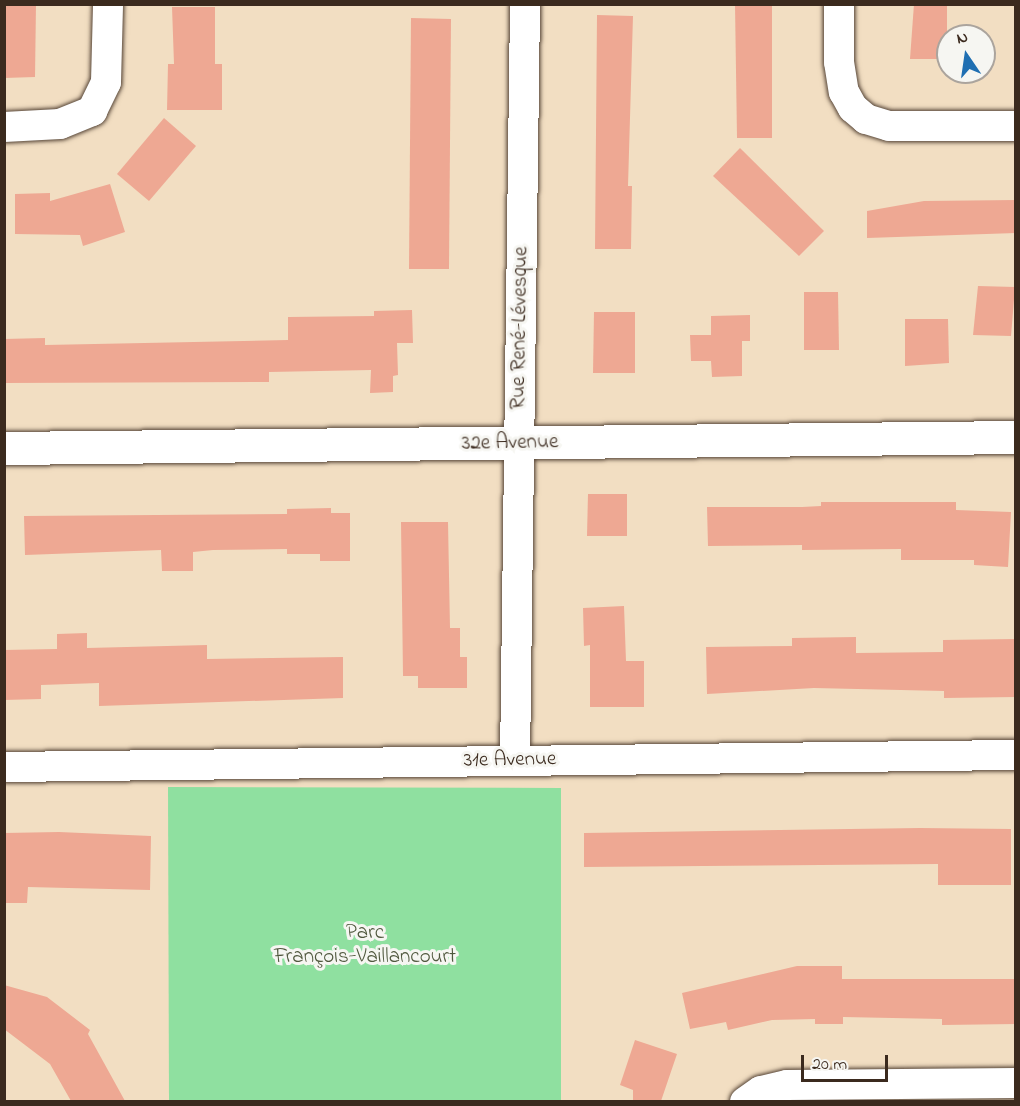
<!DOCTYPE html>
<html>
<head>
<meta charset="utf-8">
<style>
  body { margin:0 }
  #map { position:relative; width:1020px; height:1106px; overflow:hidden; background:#f2dec2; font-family:"Indie Flower",sans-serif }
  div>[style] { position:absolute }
  .green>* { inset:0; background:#8fe0a0 }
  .building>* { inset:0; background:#eea893 }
  .roads { filter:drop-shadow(0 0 2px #564537) drop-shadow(0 0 2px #564537) }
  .minor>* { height:30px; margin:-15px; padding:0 15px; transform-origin:15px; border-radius:15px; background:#fff }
  .tertiary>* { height:33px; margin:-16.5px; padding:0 16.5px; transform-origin:16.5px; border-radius:16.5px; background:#fff }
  span { translate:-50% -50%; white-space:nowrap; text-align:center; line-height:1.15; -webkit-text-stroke:6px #f6f6f2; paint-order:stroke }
  .street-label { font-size:21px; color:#3b2a1e }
  .park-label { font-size:21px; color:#50583e }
  .frame { position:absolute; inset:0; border:6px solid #3b2a1e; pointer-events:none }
  .north { position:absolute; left:936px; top:24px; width:60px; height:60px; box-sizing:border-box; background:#f6f6f2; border:2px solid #aba49d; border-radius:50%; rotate:347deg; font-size:16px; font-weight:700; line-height:24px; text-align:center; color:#3b2a1e }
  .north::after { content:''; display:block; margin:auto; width:21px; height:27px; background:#1f6fb2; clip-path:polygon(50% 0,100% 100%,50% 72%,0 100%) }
  .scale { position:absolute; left:801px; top:1055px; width:87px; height:27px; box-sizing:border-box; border:3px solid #3b2a1e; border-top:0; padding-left:8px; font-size:18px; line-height:21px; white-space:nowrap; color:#3b2a1e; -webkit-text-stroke:4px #f6f6f2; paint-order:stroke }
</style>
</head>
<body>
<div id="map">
  <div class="green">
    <i style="clip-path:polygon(168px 787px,561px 788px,561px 1101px,169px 1101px)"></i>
  </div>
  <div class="building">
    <i style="clip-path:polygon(4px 4px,36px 4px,35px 77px,4px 78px)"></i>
    <i style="clip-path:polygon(735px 4px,772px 4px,772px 138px,737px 138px)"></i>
    <i style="clip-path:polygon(914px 4px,947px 4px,947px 59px,910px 59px)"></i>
    <i style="clip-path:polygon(172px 7px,215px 7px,215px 64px,222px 64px,222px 110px,167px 110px,168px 64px,174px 64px)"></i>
    <i style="clip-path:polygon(597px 15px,633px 16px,628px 186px,632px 186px,631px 249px,595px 249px)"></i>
    <i style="clip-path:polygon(411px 18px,451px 19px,449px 269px,409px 269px)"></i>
    <i style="clip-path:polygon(164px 118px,196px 146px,149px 201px,117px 174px)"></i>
    <i style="clip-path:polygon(740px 148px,824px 231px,799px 256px,713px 176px)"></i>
    <i style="clip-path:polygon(110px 184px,125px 232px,83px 246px,80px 235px,15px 234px,15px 194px,50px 193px,50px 201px)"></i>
    <i style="clip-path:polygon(1016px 200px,1016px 233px,867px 238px,867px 211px,924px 201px)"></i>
    <i style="clip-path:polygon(978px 286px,1015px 287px,1011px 336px,973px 335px)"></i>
    <i style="clip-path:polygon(804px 292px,838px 292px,839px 350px,804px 350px)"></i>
    <i style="clip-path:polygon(412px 310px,413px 343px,397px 343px,398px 375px,393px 376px,393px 392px,370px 393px,371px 370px,269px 372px,269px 382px,4px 383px,4px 339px,45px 338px,45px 345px,288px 340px,288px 317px,374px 316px,374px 311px)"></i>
    <i style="clip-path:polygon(594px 312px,635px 312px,635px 373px,593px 373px)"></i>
    <i style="clip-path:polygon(750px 315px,750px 341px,742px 341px,742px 376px,712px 377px,711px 361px,691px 361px,690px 335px,711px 335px,711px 316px)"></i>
    <i style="clip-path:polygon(905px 319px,948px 319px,949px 363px,905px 366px)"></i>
    <i style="clip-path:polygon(588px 494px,627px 494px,627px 536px,587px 536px)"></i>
    <i style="clip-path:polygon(821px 502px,956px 502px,956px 510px,1011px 512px,1008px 567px,974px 565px,974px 560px,901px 560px,901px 549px,802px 550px,802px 545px,708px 546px,707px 507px,802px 507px,821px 506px)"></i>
    <i style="clip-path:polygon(331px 508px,331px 513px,350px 513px,350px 561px,320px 561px,320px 554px,287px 554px,287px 549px,213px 550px,193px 552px,193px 571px,162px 571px,161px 550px,25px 555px,24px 516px,287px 514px,287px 509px)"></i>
    <i style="clip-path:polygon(401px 522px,448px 522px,450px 628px,460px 628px,460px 657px,467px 657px,467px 688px,418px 688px,418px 676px,403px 676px)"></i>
    <i style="clip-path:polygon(624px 606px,626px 661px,644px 661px,644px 707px,590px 707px,590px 645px,584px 646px,583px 608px)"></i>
    <i style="clip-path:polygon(87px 633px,87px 648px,207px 645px,207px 659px,343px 657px,343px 698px,99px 706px,99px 683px,41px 685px,41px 699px,4px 700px,4px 650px,57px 649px,57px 634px)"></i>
    <i style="clip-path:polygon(856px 637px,856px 653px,943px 652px,943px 640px,1016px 639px,1016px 697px,944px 698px,944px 691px,814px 688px,707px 694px,706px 647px,792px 646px,792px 638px)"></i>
    <i style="clip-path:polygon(920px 828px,1011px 829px,1011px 885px,938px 885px,938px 864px,584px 867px,584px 833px)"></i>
    <i style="clip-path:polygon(59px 832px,151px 836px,150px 890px,28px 887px,27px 903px,4px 903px,4px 833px)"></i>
    <i style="clip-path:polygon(797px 966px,842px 966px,842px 979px,1016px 979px,1016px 1024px,942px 1025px,942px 1019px,843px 1017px,843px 1024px,815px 1024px,815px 1019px,772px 1020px,728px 1030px,726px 1022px,690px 1029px,682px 993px)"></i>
    <i style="clip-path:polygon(4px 985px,47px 997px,90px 1030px,88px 1034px,125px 1101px,71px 1101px,50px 1064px,4px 1029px)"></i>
    <i style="clip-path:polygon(635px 1040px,677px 1054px,661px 1101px,633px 1101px,633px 1090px,620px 1085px)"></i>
  </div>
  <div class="roads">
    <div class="minor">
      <i style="left:839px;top:4px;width:58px;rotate:90deg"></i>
      <i style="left:839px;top:62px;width:30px;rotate:81deg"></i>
      <i style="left:844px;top:92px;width:18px;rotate:61deg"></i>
      <i style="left:853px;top:108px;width:17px;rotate:40deg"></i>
      <i style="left:866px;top:119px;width:24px;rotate:17deg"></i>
      <i style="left:889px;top:126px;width:127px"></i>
      <i style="left:4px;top:127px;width:56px;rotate:-3.1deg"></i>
      <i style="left:60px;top:124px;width:35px;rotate:-22deg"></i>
      <i style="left:92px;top:111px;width:32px;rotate:-64deg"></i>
      <i style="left:106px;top:82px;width:78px;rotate:-88.5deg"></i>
      <i style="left:515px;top:760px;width:756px;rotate:-89.24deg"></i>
      <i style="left:4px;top:767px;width:1012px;rotate:-0.68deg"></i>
      <i style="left:745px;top:1102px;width:19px;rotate:-35deg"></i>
      <i style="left:761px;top:1091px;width:27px;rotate:-13deg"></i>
      <i style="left:787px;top:1085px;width:229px;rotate:-0.5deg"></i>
    </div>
    <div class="tertiary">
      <i style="left:4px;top:448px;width:1012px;rotate:-0.62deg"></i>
    </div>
  </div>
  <div class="street-label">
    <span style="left:520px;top:328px;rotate:-89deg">Rue René-Lévesque</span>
    <span style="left:510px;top:443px;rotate:-1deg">32e Avenue</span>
    <span style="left:510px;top:760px;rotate:-1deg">31e Avenue</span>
  </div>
  <div class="park-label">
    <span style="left:365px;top:945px">Parc<br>François-Vaillancourt</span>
  </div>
  <div class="frame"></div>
  <div class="north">N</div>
  <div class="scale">20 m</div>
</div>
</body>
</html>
